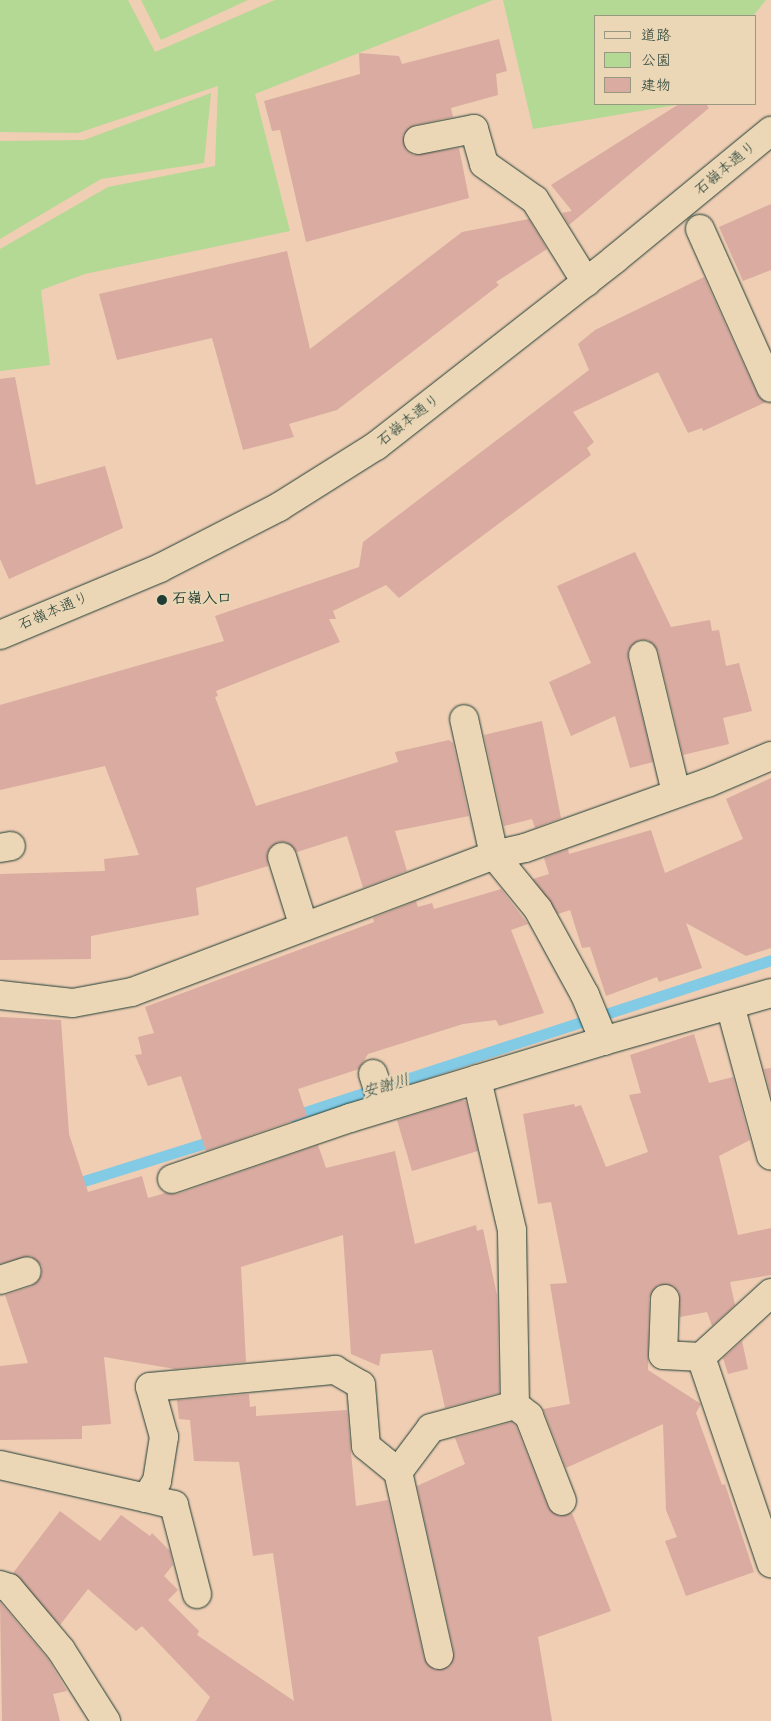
<!DOCTYPE html>
<html>
<head>
<meta charset="utf-8">
<style>
  body { margin:0 }
  #map { position:relative; width:771px; height:1721px; overflow:hidden; background:#efceb4; font-family:Mynerve,"Klee One",sans-serif }
  div>[style] { position:absolute }
  .green>* { inset:0; background:#b3d994 }
  .stream>* { height:11px; margin:-5.5px; padding:0 5.5px; transform-origin:5.5px; border-radius:5.5px; background:#83cae4 }
  .building>* { inset:0; background:#daaba0 }
  .roads { filter:drop-shadow(0 0 1px #1f3d34) drop-shadow(0 0 1px #1f3d34) }
  .minor>* { height:28px; margin:-14px; padding:0 14px; transform-origin:14px; border-radius:14px; background:#ebd6b5 }
  .major>* { height:28px; margin:-14px; padding:0 14px; transform-origin:14px; border-radius:14px; background:#ebd6b5 }
  .dots>* { width:14px; height:14px; translate:-50% -50%; box-sizing:border-box; border:2px solid #ebd6b5; border-radius:50% }
  span { translate:-50% -50%; white-space:nowrap; text-align:center; line-height:1.15; -webkit-text-stroke:4.5px #ebd6b5; paint-order:stroke }
  .street-label { font-size:15px; color:#1f3d34 }
  .poi-label { font-size:15px; color:#1f3d34; font-weight:700 }
  .left { translate:0 -50%; text-align:left }
  .water-label { font-size:16px; color:#294b46; font-style:italic }
  .legend { position:absolute; left:594px; top:15px; width:162px; height:90px; box-sizing:border-box; background:#ebd6b5; border:1px solid #999981; margin:0; padding:6px 9px; list-style:none; font-size:15px; color:#1f3d34 }
  .legend li { display:flex; align-items:center; gap:10px; height:25px }
  .legend b { width:25px; border:1px solid #999981 }
</style>
</head>
<body>
<div id="map">
  <div class="green">
    <i style="clip-path:polygon(0 0,128px 0,155px 52px,275px 0,493px 0,255px 94px,290px 231px,85px 274px,41px 290px,50px 365px,0 371px,0 249px,108px 187px,215px 166px,218px 86px,78px 133px,0 132px)"></i>
    <i style="clip-path:polygon(141px 0,248px 0,161px 40px)"></i>
    <i style="clip-path:polygon(503px 0,766px 0,753px 16px,595px 16px,595px 104px,682px 104px,533px 129px)"></i>
    <i style="clip-path:polygon(211px 93px,204px 163px,101px 179px,0 239px,0 141px,84px 140px)"></i>
  </div>
  <div class="stream">
    <i style="left:293px;top:1116px;width:503px;rotate:-18.07deg"></i>
    <i style="left:71px;top:1185px;width:154px;rotate:-17.4deg"></i>
  </div>
  <div class="building">
    <i style="clip-path:polygon(499px 39px,507px 71px,496px 74px,498px 95px,451px 108px,453px 117px,415px 125px,403px 135px,406px 150px,413px 155px,459px 148px,469px 198px,306px 242px,280px 130px,272px 131px,264px 101px,360px 74px,359px 53px,399px 56px,402px 64px)"></i>
    <i style="clip-path:polygon(679px 104px,706px 104px,709px 108px,569px 225px,562px 213px,572px 211px,551px 185px)"></i>
    <i style="clip-path:polygon(771px 204px,771px 270px,743px 281px,719px 227px)"></i>
    <i style="clip-path:polygon(529px 219px,547px 249px,496px 282px,499px 285px,337px 410px,289px 424px,294px 437px,243px 450px,212px 338px,117px 360px,99px 294px,287px 251px,310px 349px,462px 232px)"></i>
    <i style="clip-path:polygon(704px 277px,757px 394px,766px 402px,703px 431px,702px 428px,688px 433px,658px 372px,573px 412px,594px 442px,587px 448px,591px 455px,399px 598px,386px 585px,333px 611px,336px 619px,329px 619px,340px 642px,216px 691px,218px 696px,215px 697px,256px 806px,398px 762px,395px 752px,449px 740px,453px 743px,469px 816px,395px 831px,407px 871px,363px 888px,347px 836px,297px 852px,286px 842px,278px 842px,267px 853px,268px 866px,196px 888px,199px 915px,91px 936px,91px 959px,0 960px,0 874px,105px 871px,104px 859px,139px 855px,105px 766px,0 790px,0 705px,224px 641px,215px 616px,359px 567px,363px 542px,589px 370px,578px 344px,595px 330px)"></i>
    <i style="clip-path:polygon(15px 377px,36px 485px,105px 466px,123px 528px,9px 579px,0 559px,0 379px)"></i>
    <i style="clip-path:polygon(635px 552px,671px 627px,710px 620px,712px 631px,719px 630px,726px 666px,739px 663px,752px 711px,723px 718px,729px 744px,683px 755px,658px 651px,648px 640px,639px 640px,628px 650px,628px 659px,653px 762px,630px 768px,615px 716px,571px 736px,549px 682px,591px 663px,557px 586px)"></i>
    <i style="clip-path:polygon(542px 721px,561px 818px,535px 828px,532px 819px,504px 826px,484px 735px)"></i>
    <i style="clip-path:polygon(771px 778px,771px 948px,746px 956px,686px 923px,702px 968px,659px 982px,657px 977px,606px 996px,590px 947px,582px 948px,570px 910px,558px 914px,533px 879px,549px 874px,544px 858px,568px 849px,569px 854px,651px 830px,665px 873px,743px 839px,726px 799px)"></i>
    <i style="clip-path:polygon(501px 889px,528px 924px,511px 930px,544px 1013px,499px 1026px,496px 1020px,463px 1024px,368px 1054px,359px 1069px,298px 1089px,307px 1116px,206px 1151px,181px 1076px,148px 1086px,135px 1055px,142px 1054px,138px 1037px,154px 1033px,145px 1007px,374px 922px,373px 918px,416px 901px,418px 907px,432px 903px,434px 909px)"></i>
    <i style="clip-path:polygon(0 1017px,61px 1020px,69px 1134px,88px 1192px,142px 1176px,148px 1198px,165px 1193px,177px 1194px,318px 1145px,326px 1168px,395px 1151px,415px 1244px,476px 1225px,477px 1231px,483px 1229px,497px 1295px,499px 1393px,445px 1408px,432px 1350px,381px 1354px,379px 1366px,351px 1354px,343px 1235px,241px 1267px,246px 1362px,175px 1369px,104px 1357px,111px 1424px,82px 1426px,82px 1439px,0 1440px,0 1366px,28px 1363px,5px 1295px,32px 1286px,42px 1274px,42px 1266px,31px 1256px,0 1264px)"></i>
    <i style="clip-path:polygon(694px 1034px,709px 1083px,733px 1077px,750px 1140px,719px 1156px,738px 1235px,771px 1228px,771px 1275px,730px 1282px,735px 1305px,712px 1326px,707px 1312px,680px 1317px,679px 1292px,673px 1286px,658px 1285px,649px 1298px,648px 1370px,701px 1404px,696px 1413px,722px 1485px,725px 1484px,754px 1572px,686px 1596px,665px 1541px,677px 1537px,666px 1510px,663px 1424px,566px 1468px,543px 1409px,570px 1404px,550px 1284px,567px 1283px,551px 1202px,538px 1204px,523px 1114px,574px 1104px,575px 1107px,581px 1105px,606px 1167px,648px 1152px,629px 1095px,641px 1093px,630px 1055px)"></i>
    <i style="clip-path:polygon(771px 1068px,771px 1096px,764px 1069px)"></i>
    <i style="clip-path:polygon(462px 1100px,466px 1101px,478px 1151px,412px 1171px,397px 1120px)"></i>
    <i style="clip-path:polygon(742px 1341px,748px 1369px,728px 1374px,723px 1358px)"></i>
    <i style="clip-path:polygon(249px 1394px,250px 1407px,256px 1406px,256px 1416px,347px 1410px,356px 1506px,388px 1500px,424px 1658px,435px 1670px,450px 1666px,454px 1652px,417px 1486px,465px 1464px,455px 1438px,512px 1422px,516px 1426px,548px 1507px,559px 1516px,572px 1513px,611px 1611px,538px 1637px,552px 1721px,196px 1721px,210px 1697px,142px 1626px,136px 1631px,88px 1589px,60px 1625px,13px 1573px,60px 1511px,100px 1541px,121px 1515px,150px 1536px,152px 1533px,170px 1551px,173px 1565px,164px 1576px,178px 1590px,168px 1600px,199px 1631px,197px 1635px,294px 1701px,273px 1553px,253px 1556px,239px 1462px,194px 1461px,190px 1420px,179px 1419px,177px 1400px)"></i>
    <i style="clip-path:polygon(0 1602px,48px 1659px,67px 1691px,53px 1694px,60px 1721px,2px 1721px)"></i>
  </div>
  <div class="roads">
    <div class="minor">
      <i style="left:418px;top:140px;width:57px;rotate:-11.1deg"></i>
      <i style="left:474px;top:129px;width:36px;rotate:74deg"></i>
      <i style="left:484px;top:164px;width:62px;rotate:35.2deg"></i>
      <i style="left:535px;top:200px;width:97px;rotate:58.1deg"></i>
      <i style="left:700px;top:229px;width:174px;rotate:65.9deg"></i>
      <i style="left:643px;top:655px;width:141px;rotate:76.5deg"></i>
      <i style="left:0;top:848px;width:11px;rotate:-10deg"></i>
      <i style="left:282px;top:857px;width:73px;rotate:72.6deg"></i>
      <i style="left:0;top:995px;width:73px;rotate:6.3deg"></i>
      <i style="left:73px;top:1003px;width:60px;rotate:-10.6deg"></i>
      <i style="left:132px;top:992px;width:387px;rotate:-20.7deg"></i>
      <i style="left:494px;top:855px;width:32px;rotate:-13deg"></i>
      <i style="left:525px;top:848px;width:193px;rotate:-19.7deg"></i>
      <i style="left:707px;top:783px;width:69px;rotate:-22.9deg"></i>
      <i style="left:730px;top:1005px;width:156px;rotate:74.8deg"></i>
      <i style="left:603px;top:1041px;width:175px;rotate:-15.9deg"></i>
      <i style="left:373px;top:1074px;width:35px;rotate:72deg"></i>
      <i style="left:172px;top:1179px;width:188px;rotate:-18.9deg"></i>
      <i style="left:350px;top:1118px;width:265px;rotate:-16.9deg"></i>
      <i style="left:604px;top:1041px;width:50px;rotate:-112.4deg"></i>
      <i style="left:585px;top:995px;width:98px;rotate:-118.7deg"></i>
      <i style="left:538px;top:909px;width:70px;rotate:-129.2deg"></i>
      <i style="left:494px;top:855px;width:139px;rotate:-102.4deg"></i>
      <i style="left:0;top:1280px;width:28px;rotate:-18deg"></i>
      <i style="left:771px;top:1293px;width:95px;rotate:137.6deg"></i>
      <i style="left:701px;top:1357px;width:218px;rotate:71.2deg"></i>
      <i style="left:665px;top:1299px;width:56px;rotate:92deg"></i>
      <i style="left:663px;top:1355px;width:38px;rotate:3deg"></i>
      <i style="left:515px;top:1405px;width:18px;rotate:38deg"></i>
      <i style="left:529px;top:1416px;width:91px;rotate:68.8deg"></i>
      <i style="left:0;top:1465px;width:150px;rotate:12.7deg"></i>
      <i style="left:146px;top:1498px;width:20px;rotate:-57deg"></i>
      <i style="left:157px;top:1481px;width:45px;rotate:-81deg"></i>
      <i style="left:164px;top:1437px;width:52px;rotate:-105.6deg"></i>
      <i style="left:150px;top:1387px;width:186px;rotate:-5.3deg"></i>
      <i style="left:335px;top:1370px;width:30px;rotate:30deg"></i>
      <i style="left:361px;top:1385px;width:61px;rotate:85.3deg"></i>
      <i style="left:366px;top:1446px;width:41px;rotate:39.1deg"></i>
      <i style="left:146px;top:1498px;width:29px;rotate:14deg"></i>
      <i style="left:174px;top:1505px;width:92px;rotate:75.5deg"></i>
      <i style="left:0;top:1585px;width:9px;rotate:18deg"></i>
      <i style="left:9px;top:1588px;width:81px;rotate:50deg"></i>
      <i style="left:61px;top:1650px;width:84px;rotate:57.6deg"></i>
      <i style="left:439px;top:1655px;width:188px;rotate:-102.6deg"></i>
      <i style="left:398px;top:1472px;width:55px;rotate:-53.1deg"></i>
      <i style="left:431px;top:1428px;width:87px;rotate:-15.3deg"></i>
      <i style="left:515px;top:1405px;width:175px;rotate:-91deg"></i>
      <i style="left:512px;top:1230px;width:155px;rotate:-103.1deg"></i>
    </div>
    <div class="major">
      <i style="left:0;top:635px;width:173px;rotate:-22.7deg"></i>
      <i style="left:160px;top:568px;width:134px;rotate:-27.1deg"></i>
      <i style="left:279px;top:507px;width:115px;rotate:-32.2deg"></i>
      <i style="left:376px;top:446px;width:303px;rotate:-38deg"></i>
      <i style="left:615px;top:259px;width:202px;rotate:-39.4deg"></i>
    </div>
  </div>
  <div class="dots">
    <i style="left:162px;top:600px;background:#1f3d34"></i>
  </div>
  <div class="street-label">
    <span style="left:726px;top:169px;rotate:-40deg">石嶺本通り</span>
    <span style="left:409px;top:421px;rotate:-38deg">石嶺本通り</span>
    <span style="left:54px;top:612px;rotate:-23deg">石嶺本通り</span>
  </div>
  <div class="poi-label">
    <span class="left" style="left:172px;top:600px">石嶺入口</span>
  </div>
  <div class="water-label">
    <span style="left:386px;top:1087px;rotate:-17deg">安謝川</span>
  </div>
  <ul class="legend">
  <li><b style="height:6px;background:#ebd6b5"></b>道路</li>
  <li><b style="height:14px;background:#b3d994"></b>公園</li>
  <li><b style="height:14px;background:#daaba0"></b>建物</li>
  </ul>
</div>
</body>
</html>
